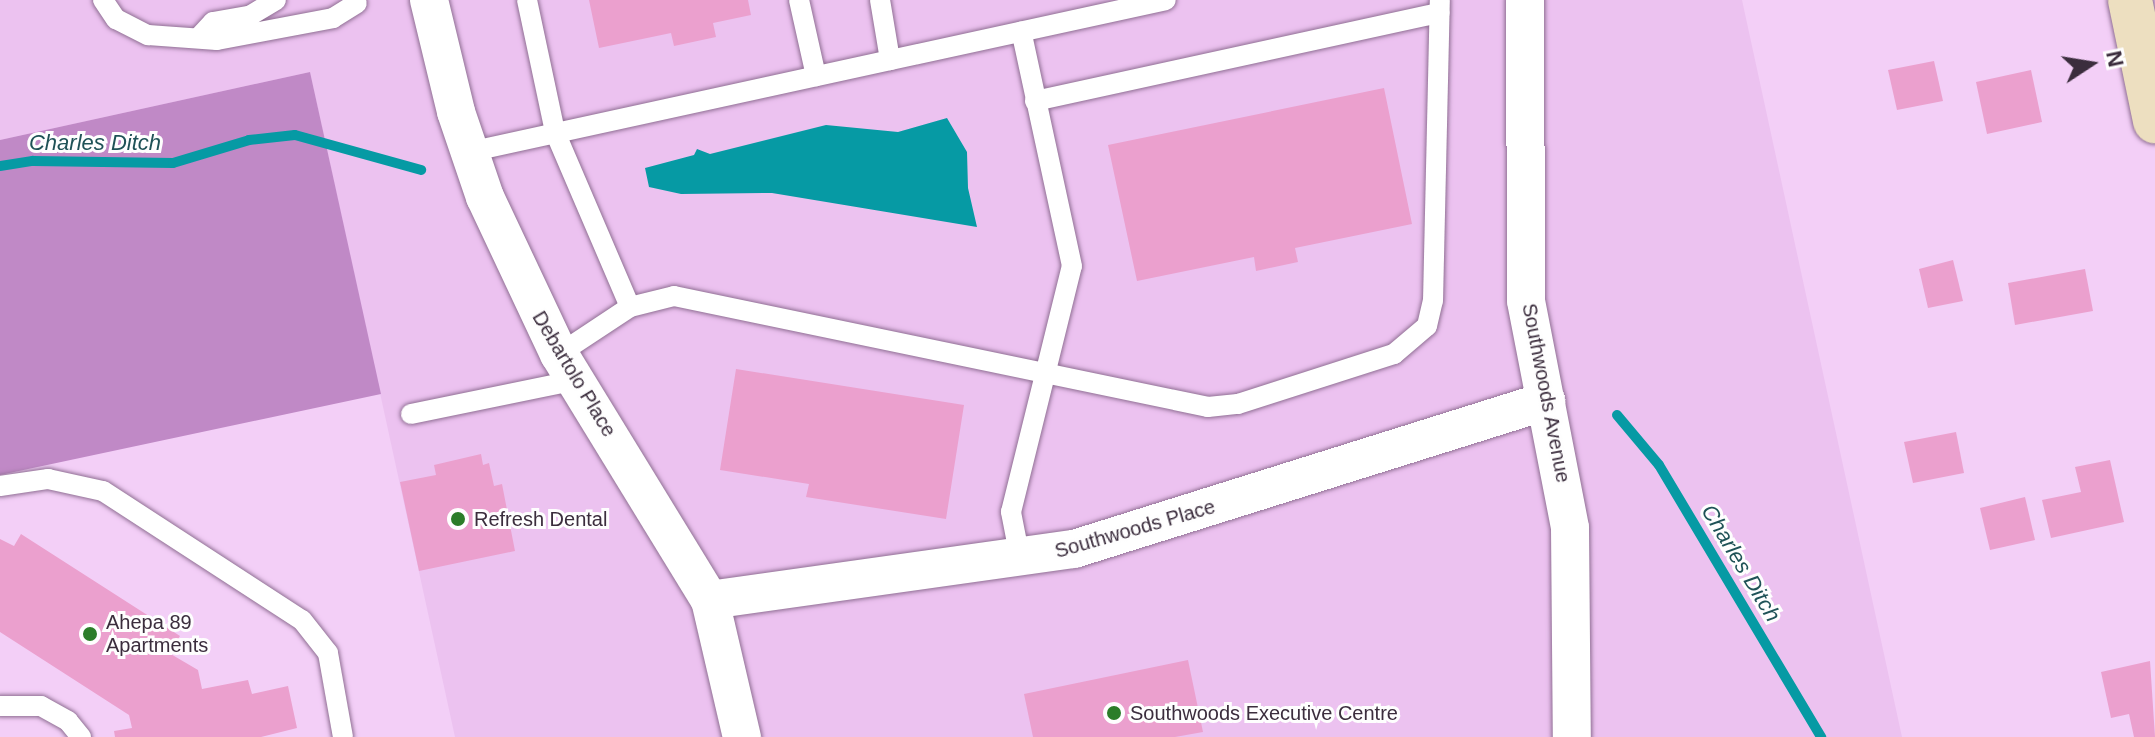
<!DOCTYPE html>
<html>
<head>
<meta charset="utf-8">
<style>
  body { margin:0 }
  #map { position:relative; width:2155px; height:737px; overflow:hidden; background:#f3cff7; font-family:Helvetica,sans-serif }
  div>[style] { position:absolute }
  .built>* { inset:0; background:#ecc2f0 }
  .forest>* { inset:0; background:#c089c6 }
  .water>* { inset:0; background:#069aa4 }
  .stream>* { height:10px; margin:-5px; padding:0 5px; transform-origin:5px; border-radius:5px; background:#069aa4 }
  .building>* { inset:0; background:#eba0ce }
  .roads { filter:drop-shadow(0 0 2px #906f94) drop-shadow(0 0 2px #906f94) }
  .lane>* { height:20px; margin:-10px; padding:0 10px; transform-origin:10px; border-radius:10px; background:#fff }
  .street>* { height:38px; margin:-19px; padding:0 19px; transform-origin:19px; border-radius:19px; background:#fff }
  .secondary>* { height:44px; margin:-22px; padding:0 22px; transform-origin:22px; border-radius:22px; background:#eddfc0 }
  .dots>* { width:22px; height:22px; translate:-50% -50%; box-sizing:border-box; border:4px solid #fefefe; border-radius:50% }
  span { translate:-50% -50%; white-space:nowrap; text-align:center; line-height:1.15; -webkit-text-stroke:6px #fefefe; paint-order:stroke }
  .street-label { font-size:20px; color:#3b2d3d }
  .poi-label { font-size:20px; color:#3b2d3d }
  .left { translate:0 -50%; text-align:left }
  .water-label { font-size:22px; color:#1f5257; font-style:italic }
  .north { position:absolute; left:2051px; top:24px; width:80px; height:80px; -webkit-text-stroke:6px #fefefe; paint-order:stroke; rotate:78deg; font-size:22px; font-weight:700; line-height:32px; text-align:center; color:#3b2d3d }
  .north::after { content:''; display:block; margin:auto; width:28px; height:36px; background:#3b2d3d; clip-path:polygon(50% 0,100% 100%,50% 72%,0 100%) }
</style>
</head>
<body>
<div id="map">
  <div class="built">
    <i style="clip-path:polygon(0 0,1742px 0,1902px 737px,455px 737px,310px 72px,0 140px)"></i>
  </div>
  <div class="forest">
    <i style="clip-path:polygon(310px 72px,381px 394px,0 475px,0 140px)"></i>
  </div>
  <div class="water">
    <i style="clip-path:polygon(947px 118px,967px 152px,968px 188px,977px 227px,772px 193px,681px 194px,649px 187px,645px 168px,694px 155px,697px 149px,710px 154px,826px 125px,898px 132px)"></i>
  </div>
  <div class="stream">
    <i style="left:0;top:166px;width:33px;rotate:-9deg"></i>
    <i style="left:33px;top:161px;width:140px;rotate:0.8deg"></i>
    <i style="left:173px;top:163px;width:79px;rotate:-16.8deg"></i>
    <i style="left:249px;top:140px;width:46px;rotate:-6.2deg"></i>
    <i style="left:295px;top:135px;width:131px;rotate:15.5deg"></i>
    <i style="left:1617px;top:415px;width:65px;rotate:50deg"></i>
    <i style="left:1659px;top:465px;width:317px;rotate:59.2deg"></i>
  </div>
  <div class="building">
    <i style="clip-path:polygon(589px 0,748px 0,751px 15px,713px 23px,716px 37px,674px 46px,671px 33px,599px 48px)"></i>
    <i style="clip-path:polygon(1934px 61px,1943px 101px,1897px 110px,1888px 70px)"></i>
    <i style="clip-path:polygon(2031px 70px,2042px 122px,1987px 134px,1976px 82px)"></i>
    <i style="clip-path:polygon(1384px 88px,1412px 224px,1295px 248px,1298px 262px,1256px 271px,1254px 257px,1137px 281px,1108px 145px)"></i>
    <i style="clip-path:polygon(1953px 260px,1963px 301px,1928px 308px,1919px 269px)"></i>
    <i style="clip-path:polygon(2085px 269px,2093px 311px,2015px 325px,2008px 283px)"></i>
    <i style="clip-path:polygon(736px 369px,964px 405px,946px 519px,806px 497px,809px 484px,720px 470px)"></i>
    <i style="clip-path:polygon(1956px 432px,1964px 473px,1913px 483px,1904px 442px)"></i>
    <i style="clip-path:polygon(481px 454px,483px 465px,489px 463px,494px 486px,502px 484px,515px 551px,419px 571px,400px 482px,436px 475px,434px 465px)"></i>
    <i style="clip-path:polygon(2110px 460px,2124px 522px,2051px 538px,2042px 500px,2081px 492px,2075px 467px)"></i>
    <i style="clip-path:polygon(2025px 497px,2035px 540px,1990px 550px,1980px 508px)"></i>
    <i style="clip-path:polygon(21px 534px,180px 636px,169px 653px,198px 670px,202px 689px,248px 680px,252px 694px,288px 686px,297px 728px,261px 737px,115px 737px,114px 731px,132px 728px,129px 715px,0 632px,0 539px,14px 546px)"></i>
    <i style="clip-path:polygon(1188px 660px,1203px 732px,1175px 737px,1033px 737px,1024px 694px)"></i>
    <i style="clip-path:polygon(2150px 661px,2155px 737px,2134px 737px,2129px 714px,2111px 718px,2101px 672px)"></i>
  </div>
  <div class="roads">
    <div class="lane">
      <i style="left:103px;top:0;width:23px;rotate:56deg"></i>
      <i style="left:116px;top:19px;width:36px;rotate:27deg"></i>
      <i style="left:148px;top:35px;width:69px;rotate:4.1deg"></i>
      <i style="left:217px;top:40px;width:118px;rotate:-10.7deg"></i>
      <i style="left:333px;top:18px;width:28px;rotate:-32deg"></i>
      <i style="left:527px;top:0;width:135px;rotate:78deg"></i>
      <i style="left:555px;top:132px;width:190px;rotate:66.8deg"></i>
      <i style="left:799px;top:0;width:78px;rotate:77.4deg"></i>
      <i style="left:880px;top:0;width:61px;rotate:80.5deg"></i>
      <i style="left:200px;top:36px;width:19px;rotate:-47deg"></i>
      <i style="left:213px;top:22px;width:39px;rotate:-10deg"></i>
      <i style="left:251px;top:15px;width:29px;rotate:-31deg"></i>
      <i style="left:1035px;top:101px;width:414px;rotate:-12.3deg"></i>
      <i style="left:469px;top:152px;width:713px;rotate:-12.3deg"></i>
      <i style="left:559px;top:354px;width:85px;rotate:-33.5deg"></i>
      <i style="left:630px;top:307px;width:45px;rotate:-14deg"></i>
      <i style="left:674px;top:296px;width:545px;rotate:11.74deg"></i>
      <i style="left:1208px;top:407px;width:30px;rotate:-6deg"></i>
      <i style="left:1238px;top:404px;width:164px;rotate:-17.8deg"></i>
      <i style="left:1394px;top:354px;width:43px;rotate:-40.3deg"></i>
      <i style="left:1427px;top:326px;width:26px;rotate:-77deg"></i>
      <i style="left:1433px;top:301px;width:301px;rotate:-88.7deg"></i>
      <i style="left:411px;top:414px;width:168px;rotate:-11.6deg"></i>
      <i style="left:0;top:486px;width:49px;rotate:-8.3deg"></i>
      <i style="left:48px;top:479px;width:56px;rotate:12.3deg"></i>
      <i style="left:103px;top:491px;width:237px;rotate:33deg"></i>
      <i style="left:302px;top:620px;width:42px;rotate:51.8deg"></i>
      <i style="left:328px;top:653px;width:85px;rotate:79.9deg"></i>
      <i style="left:1020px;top:558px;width:47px;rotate:-101.1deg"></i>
      <i style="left:1011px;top:512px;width:253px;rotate:-76.1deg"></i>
      <i style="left:1072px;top:266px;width:240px;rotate:-102.2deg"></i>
      <i style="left:0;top:706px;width:41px"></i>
      <i style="left:41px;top:706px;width:31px;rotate:29deg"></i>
      <i style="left:68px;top:721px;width:21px;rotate:51deg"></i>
    </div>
    <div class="street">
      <i style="left:429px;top:0;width:115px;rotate:76.4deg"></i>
      <i style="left:456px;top:112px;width:90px;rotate:71.2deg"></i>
      <i style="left:485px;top:197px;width:174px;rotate:64.8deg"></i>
      <i style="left:559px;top:354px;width:289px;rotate:58.5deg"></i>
      <i style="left:710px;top:600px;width:141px;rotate:76.9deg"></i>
      <i style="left:1525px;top:0;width:301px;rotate:89.8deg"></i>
      <i style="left:1526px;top:301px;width:231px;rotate:79deg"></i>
      <i style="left:1570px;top:528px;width:209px;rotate:89.5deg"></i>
      <i style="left:710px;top:600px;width:368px;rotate:-8deg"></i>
      <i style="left:1074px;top:549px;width:495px;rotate:-17.4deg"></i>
    </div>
    <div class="secondary">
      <i style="left:2130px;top:0;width:124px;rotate:78.3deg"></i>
    </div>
  </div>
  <div class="dots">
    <i style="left:458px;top:519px;background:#2b7d29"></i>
    <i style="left:90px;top:634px;background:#2b7d29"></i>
    <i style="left:1114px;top:713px;background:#2b7d29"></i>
  </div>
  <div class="street-label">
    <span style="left:574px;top:374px;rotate:59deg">Debartolo Place</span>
    <span style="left:1546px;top:393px;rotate:79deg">Southwoods Avenue</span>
    <span style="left:1135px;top:529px;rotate:-16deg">Southwoods Place</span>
  </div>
  <div class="poi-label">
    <span class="left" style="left:474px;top:519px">Refresh Dental</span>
    <span class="left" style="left:106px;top:634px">Ahepa 89<br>Apartments</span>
    <span class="left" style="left:1130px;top:713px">Southwoods Executive Centre</span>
  </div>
  <div class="water-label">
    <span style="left:95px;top:143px">Charles Ditch</span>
    <span style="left:1741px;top:563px;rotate:59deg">Charles Ditch</span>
  </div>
  <div class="north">N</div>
</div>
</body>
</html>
